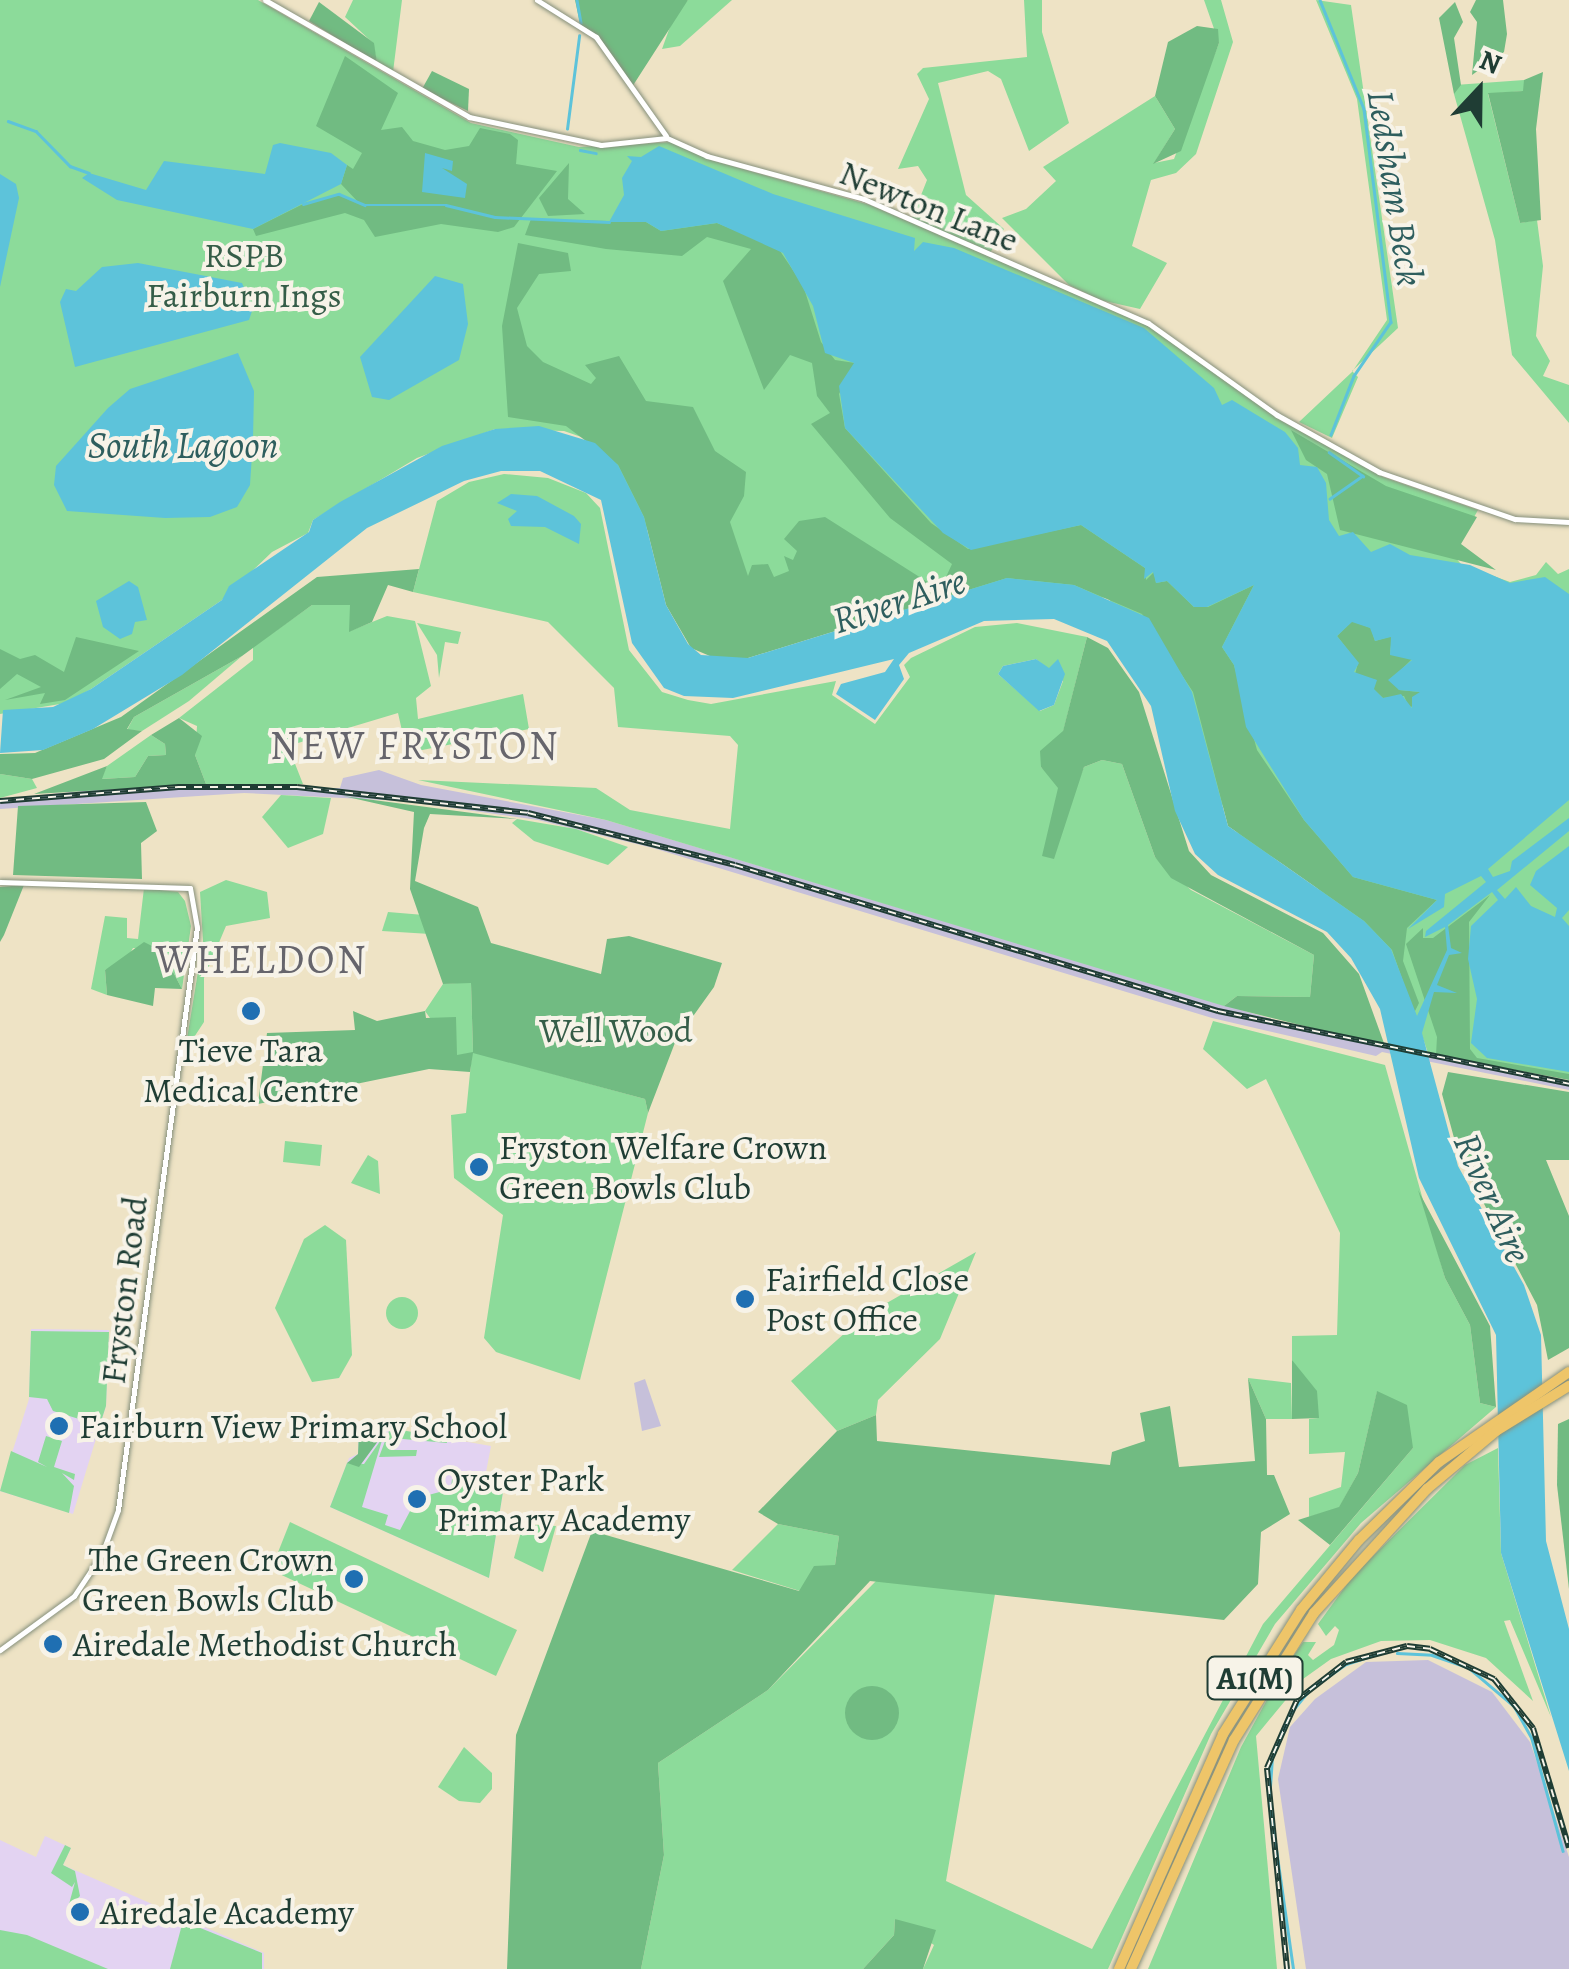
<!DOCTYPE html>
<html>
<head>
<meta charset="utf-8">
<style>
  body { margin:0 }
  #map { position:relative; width:1569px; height:1969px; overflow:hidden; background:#eee3c5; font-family:Alegreya,serif }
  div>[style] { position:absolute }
  .built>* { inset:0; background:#e3d3f2 }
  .industrial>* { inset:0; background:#c6c0da }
  .green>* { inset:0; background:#8cdb9a }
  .round { border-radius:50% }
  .forest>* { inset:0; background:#71bb82 }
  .water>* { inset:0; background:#5dc3da }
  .stream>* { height:2.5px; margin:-1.25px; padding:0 1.25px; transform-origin:1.25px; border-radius:1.25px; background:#5dc3da }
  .roads { filter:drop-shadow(0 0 2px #86907c) drop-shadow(0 0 2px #86907c) }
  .minor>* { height:5px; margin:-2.5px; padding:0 2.5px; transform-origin:2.5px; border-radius:2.5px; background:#fff }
  .highway>* { height:10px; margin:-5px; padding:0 5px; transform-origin:5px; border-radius:5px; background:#eec569 }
  .rail>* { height:6px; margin-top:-3px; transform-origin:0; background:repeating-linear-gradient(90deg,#f7f3e8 0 8px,#1f3d34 0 16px); box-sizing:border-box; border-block:2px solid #1f3d34 }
  .dots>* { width:28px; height:28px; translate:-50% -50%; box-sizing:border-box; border:5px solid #f7f3e8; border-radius:50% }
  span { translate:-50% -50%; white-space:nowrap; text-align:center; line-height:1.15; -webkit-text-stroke:8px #f7f3e8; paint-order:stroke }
  .shield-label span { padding:2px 8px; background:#f7f3e8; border:2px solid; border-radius:8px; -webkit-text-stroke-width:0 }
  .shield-label { font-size:32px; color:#1f3d34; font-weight:700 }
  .street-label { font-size:35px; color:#1f3d34 }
  .park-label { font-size:35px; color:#355d48 }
  .poi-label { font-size:35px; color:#1f3d34 }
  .left { translate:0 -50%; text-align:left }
  .right { translate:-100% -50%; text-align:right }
  .water-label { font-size:38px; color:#2e5e5e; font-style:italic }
  .quarter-label { font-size:40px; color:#66656c; letter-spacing:2.5px }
  .north { position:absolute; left:1429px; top:40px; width:100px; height:100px; -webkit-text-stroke:8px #f7f3e8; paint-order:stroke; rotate:22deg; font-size:28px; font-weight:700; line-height:40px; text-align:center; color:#1f3d34 }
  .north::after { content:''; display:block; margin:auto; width:35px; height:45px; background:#1f3d34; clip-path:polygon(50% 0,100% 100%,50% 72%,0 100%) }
</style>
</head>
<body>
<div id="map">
  <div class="built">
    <i style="clip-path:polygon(31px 1329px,109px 1330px,106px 1406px,73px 1514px,0 1491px,29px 1399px)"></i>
    <i style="clip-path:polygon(359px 1423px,491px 1446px,483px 1488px,503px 1492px,489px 1578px,330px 1507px,349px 1458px,358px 1454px)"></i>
    <i style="clip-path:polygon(45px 1836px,71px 1848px,63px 1865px,264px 1953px,264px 1969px,0 1969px,0 1840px,36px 1857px)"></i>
  </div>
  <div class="industrial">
    <i style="clip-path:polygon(379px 770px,421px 785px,606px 820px,1285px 1023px,1569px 1081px,1569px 1090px,1382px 1052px,1376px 1056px,1212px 1018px,653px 848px,538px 820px,402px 801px,244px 793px,0 809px,0 799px,126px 787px,340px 788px,343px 778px)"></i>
    <i style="clip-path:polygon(645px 1379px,661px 1426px,642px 1431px,634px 1383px)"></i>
    <i style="clip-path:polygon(1428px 1660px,1492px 1692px,1530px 1742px,1569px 1857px,1569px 1969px,1306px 1969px,1278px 1779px,1290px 1727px,1315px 1699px,1366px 1662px)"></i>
  </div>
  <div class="green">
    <i style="clip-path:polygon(0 0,258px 0,471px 123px,579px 147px,674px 142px,714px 161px,870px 205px,1147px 325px,1280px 420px,1383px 477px,1478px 510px,1453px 555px,1461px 564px,1510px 582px,1536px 575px,1546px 562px,1558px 574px,1569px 569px,1569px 1075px,1428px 1053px,1404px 983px,1308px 878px,1241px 839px,1108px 597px,843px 630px,648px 530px,590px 440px,564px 431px,495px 429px,417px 458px,313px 520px,308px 533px,272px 552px,222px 600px,91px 689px,66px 703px,0 714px)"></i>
    <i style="clip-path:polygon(353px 0,402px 0,393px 72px,377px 63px,373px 43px,345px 17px)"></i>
    <i style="clip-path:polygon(688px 0,732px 0,680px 46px,662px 49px,675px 13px)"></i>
    <i style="clip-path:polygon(1024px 0,1042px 0,1042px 32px,1069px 123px,1029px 151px,1001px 79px,988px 71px,938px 83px,966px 195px,1004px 229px,990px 253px,912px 218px,927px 180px,918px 166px,898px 169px,929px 99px,917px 74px,923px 68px,1027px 57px)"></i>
    <i style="clip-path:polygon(1204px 0,1221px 0,1233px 42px,1196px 154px,1176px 173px,1151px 180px,1132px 246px,1167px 263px,1140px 309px,1100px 300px,1069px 285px,1002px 218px,1026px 209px,1056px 181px,1043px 167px,1155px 96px,1175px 129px,1154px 163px,1174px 159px,1219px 43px)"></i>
    <i style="clip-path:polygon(1316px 0,1351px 5px,1398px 328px,1352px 371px,1358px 377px,1332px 438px,1299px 422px,1352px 372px,1387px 320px,1357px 99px)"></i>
    <i style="clip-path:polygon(1524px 80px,1524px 91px,1488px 94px,1520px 223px,1537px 220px,1543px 266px,1536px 336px,1550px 361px,1543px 376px,1569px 385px,1569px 423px,1512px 355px,1495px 240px,1454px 94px,1455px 85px)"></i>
    <i style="clip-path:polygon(evenodd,504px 474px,548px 478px,586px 493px,600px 508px,629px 650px,662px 692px,688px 700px,711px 704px,836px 681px,832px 695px,875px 724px,910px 677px,904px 665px,911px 658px,975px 627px,1017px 623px,1087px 637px,1063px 732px,1041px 767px,1072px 796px,1084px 767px,1102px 760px,1122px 764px,1155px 857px,1191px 890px,1314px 955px,1310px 997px,1237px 996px,1224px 1006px,606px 820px,418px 780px,596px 788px,630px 810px,730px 829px,738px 745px,730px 736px,618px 727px,614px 688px,548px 622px,413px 592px,437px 501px,469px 482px,504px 474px,1036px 659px,1063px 681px,1054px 705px,1040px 711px,998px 674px,1003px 666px,1036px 659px)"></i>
    <i style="clip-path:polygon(312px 605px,350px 605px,350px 631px,387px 616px,415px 621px,431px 686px,416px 698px,418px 719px,523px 694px,529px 729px,407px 753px,398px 713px,288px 746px,303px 784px,206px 784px,195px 755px,197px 726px,179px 718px,253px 660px,253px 647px)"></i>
    <i style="clip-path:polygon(417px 623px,461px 632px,458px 644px,445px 642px,439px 678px,437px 655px)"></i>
    <i style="clip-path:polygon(242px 656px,189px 701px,142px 731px,127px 730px,134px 717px)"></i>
    <i style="clip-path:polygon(151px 735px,165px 744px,166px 755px,148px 756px,135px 777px,101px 779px,107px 766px)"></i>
    <i style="clip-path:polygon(0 774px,32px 779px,37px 788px,0 798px)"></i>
    <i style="clip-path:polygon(281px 795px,331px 798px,323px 834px,288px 848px,262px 817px)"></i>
    <i style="clip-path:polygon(517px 819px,576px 829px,628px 847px,608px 865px,534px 841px,512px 823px)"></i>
    <i style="clip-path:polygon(226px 880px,267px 892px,270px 918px,226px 926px,204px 978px,204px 1022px,185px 1051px,203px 941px,200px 892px)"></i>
    <i style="clip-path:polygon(144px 888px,178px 892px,185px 901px,191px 926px,182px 989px,162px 951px,133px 948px,126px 961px,105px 970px,107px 995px,91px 989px,105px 916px,127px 918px,127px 938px,138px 939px)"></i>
    <i style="clip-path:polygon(388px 912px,424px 915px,430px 934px,382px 931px)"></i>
    <i style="clip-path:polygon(471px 982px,473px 1052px,645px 1099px,648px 1113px,580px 1380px,496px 1352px,484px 1338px,503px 1215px,454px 1178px,451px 1115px,466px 1113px,472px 1053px,457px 1056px,425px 1011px,443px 984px)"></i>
    <i style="clip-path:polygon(1213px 1021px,1385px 1065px,1445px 1278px,1470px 1325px,1480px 1403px,1496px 1407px,1361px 1523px,1275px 1624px,1211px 1734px,1108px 1969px,923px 1969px,934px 1945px,895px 1919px,894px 1935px,863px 1969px,641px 1969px,664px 1855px,658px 1763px,768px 1690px,877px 1580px,995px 1594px,946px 1881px,1092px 1949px,1263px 1624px,1413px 1448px,1377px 1392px,1358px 1473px,1339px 1508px,1309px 1517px,1309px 1498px,1341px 1487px,1345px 1452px,1309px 1454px,1309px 1419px,1318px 1418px,1292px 1360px,1292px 1336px,1337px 1335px,1340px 1233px,1266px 1079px,1247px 1089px,1203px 1049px)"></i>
    <i style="clip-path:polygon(285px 1141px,322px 1145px,320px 1166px,283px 1162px)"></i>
    <i style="clip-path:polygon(368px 1155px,378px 1161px,380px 1194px,351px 1183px)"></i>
    <i style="clip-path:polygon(325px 1225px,346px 1240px,352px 1355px,339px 1378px,312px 1382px,275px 1308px,304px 1239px)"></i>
    <i style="clip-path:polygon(976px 1252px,940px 1339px,878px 1400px,876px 1415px,837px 1431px,791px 1381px,864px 1316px)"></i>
    <i class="round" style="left:386px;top:1297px;width:32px;height:32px"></i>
    <i style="clip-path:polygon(31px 1331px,109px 1332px,106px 1406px,95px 1440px,92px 1423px,53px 1411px,47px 1399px,29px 1397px)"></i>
    <i style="clip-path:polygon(1248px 1378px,1291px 1383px,1292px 1419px,1266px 1419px)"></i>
    <i style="clip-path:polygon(390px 1428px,446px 1438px,447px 1443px,392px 1438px,392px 1450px,417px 1450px,416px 1456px,379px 1457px)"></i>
    <i style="clip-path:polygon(46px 1436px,62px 1441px,54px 1467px,75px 1474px,74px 1480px,62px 1473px,74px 1486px,69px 1513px,0 1491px,11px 1451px,47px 1467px,38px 1462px)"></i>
    <i style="clip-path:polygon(383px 1437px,362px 1507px,388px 1515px,385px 1525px,400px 1530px,417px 1498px,451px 1489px,452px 1479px,503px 1492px,489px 1578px,330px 1507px,347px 1463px,364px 1464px)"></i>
    <i style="clip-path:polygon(1498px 1448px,1501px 1553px,1551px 1717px,1510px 1620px,1504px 1621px,1533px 1701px,1486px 1658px,1430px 1640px,1381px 1641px,1331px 1659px,1303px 1679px,1256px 1736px,1277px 1969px,1148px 1969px,1241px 1747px,1280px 1676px,1303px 1642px,1316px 1642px,1308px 1655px,1313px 1660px,1334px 1645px,1339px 1630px,1335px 1626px,1326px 1636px,1318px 1624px,1353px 1576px,1465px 1465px)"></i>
    <i style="clip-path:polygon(290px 1522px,517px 1630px,496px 1676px,271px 1570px)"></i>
    <i style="clip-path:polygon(523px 1524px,556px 1526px,543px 1572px,514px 1558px)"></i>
    <i style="clip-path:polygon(778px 1524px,839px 1536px,835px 1565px,800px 1591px,732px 1570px)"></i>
    <i style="clip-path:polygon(464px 1747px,492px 1773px,492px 1789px,480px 1803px,459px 1801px,438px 1787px)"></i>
    <i style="clip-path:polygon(65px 1845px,71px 1848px,63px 1865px,75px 1871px,80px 1896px,68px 1908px,75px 1882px,72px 1887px,51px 1873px)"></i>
    <i style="clip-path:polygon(183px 1921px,262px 1953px,262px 1969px,170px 1969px)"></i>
    <i style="clip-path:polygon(0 1930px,27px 1935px,108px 1969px,0 1969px)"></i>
  </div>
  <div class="forest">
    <i style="clip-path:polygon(575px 0,688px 0,632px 87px,596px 37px,581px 28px)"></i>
    <i style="clip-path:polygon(1476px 0,1503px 0,1507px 34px,1504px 52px,1472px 75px,1477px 22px,1470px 12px)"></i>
    <i style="clip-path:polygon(319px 2px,374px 43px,377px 63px,309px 21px)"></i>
    <i style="clip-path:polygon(1455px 2px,1463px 22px,1454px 38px,1461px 85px,1454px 94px,1439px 18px)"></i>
    <i style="clip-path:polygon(1197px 26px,1218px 29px,1219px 43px,1181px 151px,1153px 164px,1175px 129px,1155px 96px,1168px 42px)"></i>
    <i style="clip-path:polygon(345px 56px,398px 93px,381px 130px,402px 127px,413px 141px,445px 150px,469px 146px,480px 128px,510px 134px,518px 140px,516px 164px,557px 171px,514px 227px,498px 232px,441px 224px,375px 237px,364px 220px,345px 213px,256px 236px,253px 229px,303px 204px,339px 194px,359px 203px,341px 184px,347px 165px,353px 169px,362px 153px,316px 126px)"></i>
    <i style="clip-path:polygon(432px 71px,469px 89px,468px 111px,422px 89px)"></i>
    <i style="clip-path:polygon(1543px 72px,1536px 129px,1541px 220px,1520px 223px,1488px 93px,1523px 91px,1524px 80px)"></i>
    <i style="clip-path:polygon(569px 163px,568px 199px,585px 214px,548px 216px,539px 198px)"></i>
    <i style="clip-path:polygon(531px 219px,646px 222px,661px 231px,717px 223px,778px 248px,803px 285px,821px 342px,835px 360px,855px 363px,839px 394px,845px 428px,931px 523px,968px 549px,1081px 525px,1145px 568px,1146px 580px,1154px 572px,1156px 583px,1167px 581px,1194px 607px,1208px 607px,1254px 585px,1222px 647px,1234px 665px,1257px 750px,1304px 820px,1353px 877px,1437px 900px,1407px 928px,1403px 961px,1419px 1003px,1414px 1013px,1392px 950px,1364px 921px,1228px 826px,1193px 692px,1142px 614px,1074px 585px,1007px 578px,748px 658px,717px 659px,691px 648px,666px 605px,644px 517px,618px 465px,566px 426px,508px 417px,502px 326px,518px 243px,568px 253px,571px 271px,539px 274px,517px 308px,527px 346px,543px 362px,591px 384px,596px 378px,585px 365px,619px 356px,646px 401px,693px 407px,715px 451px,746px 472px,744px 496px,730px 522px,748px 576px,752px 565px,768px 564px,774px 577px,789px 571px,784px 556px,793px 560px,797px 551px,784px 539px,799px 521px,825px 517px,929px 583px,946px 577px,952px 564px,890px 518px,811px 424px,830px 413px,817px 396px,812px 363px,790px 355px,764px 390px,723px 281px,751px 249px,707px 237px,682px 256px,606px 249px,525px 235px)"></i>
    <i style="clip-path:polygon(1291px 430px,1386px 486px,1477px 517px,1461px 544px,1496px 570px,1340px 530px,1327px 474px,1306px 460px)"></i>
    <i style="clip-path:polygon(419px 569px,413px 592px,388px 585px,372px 622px,349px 632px,350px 605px,312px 605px,242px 656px,134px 717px,127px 729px,142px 731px,104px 759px,32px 779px,0 774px,0 754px,35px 753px,121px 717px,317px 577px)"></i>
    <i style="clip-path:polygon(1352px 621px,1371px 628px,1375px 641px,1392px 636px,1390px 654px,1412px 659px,1393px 678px,1399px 690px,1420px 692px,1416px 706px,1409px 707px,1404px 696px,1383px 698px,1373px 689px,1376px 680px,1355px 674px,1358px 663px,1337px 636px)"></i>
    <i style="clip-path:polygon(76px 637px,139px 651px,65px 700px,40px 704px,45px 693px,5px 700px,41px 687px,17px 674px,0 689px,0 649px,20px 659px,35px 655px,64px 672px)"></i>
    <i style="clip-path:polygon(1087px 637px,1108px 648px,1139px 692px,1189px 851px,1211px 875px,1323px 933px,1359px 974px,1385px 1046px,1224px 1006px,1237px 996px,1310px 997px,1314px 955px,1171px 878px,1155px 857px,1122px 764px,1102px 760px,1084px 767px,1054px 859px,1042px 856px,1058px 788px,1041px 767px,1040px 751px,1063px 731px)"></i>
    <i style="clip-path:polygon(179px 718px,202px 736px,195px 755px,206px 784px,34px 794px,107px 766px,102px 779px,135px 777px,148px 756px,166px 755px,165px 744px,151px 735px)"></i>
    <i style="clip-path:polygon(343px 796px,517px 819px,430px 814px,424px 828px,415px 881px,478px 907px,491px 943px,601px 974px,607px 939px,629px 936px,722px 963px,714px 987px,676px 1040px,648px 1113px,645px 1099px,473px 1053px,470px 1072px,429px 1069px,258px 1104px,267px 1033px,355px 1030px,353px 1011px,377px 1021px,425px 1011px,426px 1018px,456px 1017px,457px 1055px,473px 1052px,471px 983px,443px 984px,410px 889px,414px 812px)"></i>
    <i style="clip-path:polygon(146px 802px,157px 831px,141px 843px,142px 879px,13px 875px,18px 806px)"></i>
    <i style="clip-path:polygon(24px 885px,4px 935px,0 942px,0 887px)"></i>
    <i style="clip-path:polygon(1490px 895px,1469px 922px,1470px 1049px,1477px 1058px,1569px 1074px,1569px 1080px,1436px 1055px,1437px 1037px,1406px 944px,1423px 928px,1423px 938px,1433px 938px)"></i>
    <i style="clip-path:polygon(144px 942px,162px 951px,182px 989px,155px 988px,153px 1006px,107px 995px,105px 970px)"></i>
    <i style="clip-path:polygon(1448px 1072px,1569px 1092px,1569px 1160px,1546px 1160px,1569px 1216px,1569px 1348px,1548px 1360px,1537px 1305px,1459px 1156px,1442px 1094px)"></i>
    <i style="clip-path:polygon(1418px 1190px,1490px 1326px,1496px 1407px,1480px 1403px,1470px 1325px,1445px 1278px)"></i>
    <i style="clip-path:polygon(1292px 1360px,1317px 1391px,1319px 1418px,1292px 1419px)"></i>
    <i style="clip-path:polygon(1248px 1378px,1266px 1419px,1267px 1475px,1274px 1475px,1290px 1514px,1261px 1532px,1258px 1584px,1224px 1620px,870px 1581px,768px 1690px,658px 1763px,664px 1855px,641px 1969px,507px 1969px,516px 1735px,592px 1531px,799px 1591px,814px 1566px,835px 1565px,839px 1536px,778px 1524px,758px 1512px,837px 1431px,876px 1415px,877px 1441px,1110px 1465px,1112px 1452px,1145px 1441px,1140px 1413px,1170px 1406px,1179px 1467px,1255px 1461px)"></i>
    <i style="clip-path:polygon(1377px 1391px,1407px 1405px,1413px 1448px,1330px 1545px,1298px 1520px,1339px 1507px,1358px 1473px)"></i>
    <i style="clip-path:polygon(1569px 1419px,1569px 1589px,1557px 1485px,1558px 1424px)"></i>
    <i style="clip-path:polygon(359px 1429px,384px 1433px,359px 1467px,347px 1463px,358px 1454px)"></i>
    <i class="round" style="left:845px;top:1686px;width:54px;height:54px"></i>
    <i style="clip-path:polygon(895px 1919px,936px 1930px,923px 1969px,863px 1969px,894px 1935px)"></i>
  </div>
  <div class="water">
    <i style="clip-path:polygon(280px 143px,331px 153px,347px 165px,341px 184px,253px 229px,117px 200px,82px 178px,89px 173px,146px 190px,164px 161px,265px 174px,273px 145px)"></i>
    <i style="clip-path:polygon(evenodd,659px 146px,773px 194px,915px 238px,914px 251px,923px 242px,954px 248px,1144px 328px,1214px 388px,1222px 405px,1232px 400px,1285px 432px,1298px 448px,1300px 465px,1317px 467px,1326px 483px,1329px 520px,1339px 536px,1353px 532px,1371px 552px,1390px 544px,1410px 555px,1470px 565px,1510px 583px,1545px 577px,1569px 594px,1569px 800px,1488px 869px,1493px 877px,1510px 871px,1512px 861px,1569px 818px,1569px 831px,1497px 890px,1505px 899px,1516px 887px,1531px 906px,1555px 917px,1557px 908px,1530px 885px,1536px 871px,1569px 846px,1569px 910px,1562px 918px,1569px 926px,1569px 1072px,1487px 1058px,1471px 1043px,1477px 999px,1468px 959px,1471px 926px,1498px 900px,1492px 892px,1448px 925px,1451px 948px,1462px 953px,1449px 955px,1437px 985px,1457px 993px,1434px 992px,1422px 1033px,1458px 1166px,1524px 1285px,1541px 1335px,1546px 1541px,1569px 1629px,1569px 1771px,1501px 1553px,1496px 1335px,1419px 1178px,1380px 1009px,1351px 958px,1327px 932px,1218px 875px,1195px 854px,1175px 811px,1151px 706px,1107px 641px,1054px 619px,984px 621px,909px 653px,899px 665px,904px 679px,875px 720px,836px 694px,841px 684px,885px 672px,894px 659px,733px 698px,684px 696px,664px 688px,632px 643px,601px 500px,540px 471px,501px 471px,464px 481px,367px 528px,182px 675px,93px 729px,43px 750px,0 753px,3px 710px,53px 707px,91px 689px,222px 600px,229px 586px,309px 532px,313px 520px,340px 502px,442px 446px,495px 429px,539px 426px,595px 443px,618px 465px,644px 517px,666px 605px,688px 644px,701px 655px,748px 658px,1007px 578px,1074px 585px,1149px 618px,1192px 692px,1228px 826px,1364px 921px,1391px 949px,1417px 1016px,1447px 950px,1445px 927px,1425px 937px,1426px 931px,1486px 882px,1481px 876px,1445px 894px,1444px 907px,1408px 929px,1437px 900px,1353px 877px,1304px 820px,1246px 727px,1234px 665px,1222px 647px,1254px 585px,1207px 607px,1194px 607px,1167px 581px,1156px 583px,1153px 572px,1144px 579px,1145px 568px,1081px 525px,971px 550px,943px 533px,845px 428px,839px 386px,854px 363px,825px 353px,813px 306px,783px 253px,717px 223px,661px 231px,646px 222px,609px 222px,624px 195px,622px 178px,632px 161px,627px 156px,641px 157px,659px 146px,1352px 622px,1370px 628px,1375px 641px,1391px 637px,1390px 655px,1412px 660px,1388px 680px,1399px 690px,1420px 692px,1412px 697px,1412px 708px,1401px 694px,1383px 698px,1374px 689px,1377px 680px,1354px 672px,1359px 663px,1337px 636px,1352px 622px)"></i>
    <i style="clip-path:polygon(425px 153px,453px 161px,452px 171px,442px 168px,467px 184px,465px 198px,422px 192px)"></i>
    <i style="clip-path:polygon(0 174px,16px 184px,19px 198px,0 287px)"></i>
    <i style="clip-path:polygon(138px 263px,242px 283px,253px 308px,249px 320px,75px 367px,60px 302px,66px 289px,76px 291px,102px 267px)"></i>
    <i style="clip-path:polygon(435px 276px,463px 284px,468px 324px,459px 360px,389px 400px,372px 397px,360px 357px)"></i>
    <i style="clip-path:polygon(238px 353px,254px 391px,253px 439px,250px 485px,237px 507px,210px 517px,165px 518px,67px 511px,54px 485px,56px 466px,108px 408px,130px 389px)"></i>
    <i style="clip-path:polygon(511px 494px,537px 496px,574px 516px,581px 524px,579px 544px,545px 527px,511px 526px,508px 519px,517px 511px,497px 503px)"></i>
    <i style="clip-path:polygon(129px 581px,138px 587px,147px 620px,135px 622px,132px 634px,120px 639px,103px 627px,96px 601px)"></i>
    <i style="clip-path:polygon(1036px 659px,1049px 668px,1058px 659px,1065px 674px,1054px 705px,1039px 711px,998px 674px,1003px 666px)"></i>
  </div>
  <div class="stream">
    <i style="left:577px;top:0;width:23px;rotate:80deg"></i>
    <i style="left:1320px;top:0;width:118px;rotate:68deg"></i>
    <i style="left:1364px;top:109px;width:215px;rotate:82.8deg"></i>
    <i style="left:1391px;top:322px;width:65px;rotate:124.4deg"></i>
    <i style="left:1354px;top:376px;width:63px;rotate:111.3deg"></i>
    <i style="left:8px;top:121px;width:30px;rotate:20deg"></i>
    <i style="left:36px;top:131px;width:49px;rotate:45.8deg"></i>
    <i style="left:70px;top:166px;width:20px;rotate:20deg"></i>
    <i style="left:567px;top:129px;width:94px;rotate:-82.6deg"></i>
    <i style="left:580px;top:150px;width:16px;rotate:11deg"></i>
    <i style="left:303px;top:204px;width:37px;rotate:-16deg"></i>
    <i style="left:339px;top:194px;width:28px;rotate:23deg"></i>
    <i style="left:365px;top:205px;width:81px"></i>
    <i style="left:446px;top:205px;width:50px;rotate:13.8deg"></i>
    <i style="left:495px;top:217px;width:114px;rotate:2.5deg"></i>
    <i style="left:1329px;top:452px;width:42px;rotate:35.2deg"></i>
    <i style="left:1363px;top:476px;width:40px;rotate:145.1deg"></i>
    <i style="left:1397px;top:1653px;width:35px;rotate:3deg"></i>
    <i style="left:1432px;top:1655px;width:39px;rotate:19deg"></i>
    <i style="left:1469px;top:1668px;width:59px;rotate:40.2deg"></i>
    <i style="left:1514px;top:1706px;width:38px;rotate:61deg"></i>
    <i style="left:1532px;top:1739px;width:116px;rotate:74.5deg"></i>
    <i style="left:1293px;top:1969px;width:170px;rotate:-98.1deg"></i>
    <i style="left:1269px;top:1801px;width:44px;rotate:-86.1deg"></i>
    <i style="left:1272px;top:1757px;width:45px;rotate:-68deg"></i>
    <i style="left:1289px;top:1715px;width:33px;rotate:-51deg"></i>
    <i style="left:1310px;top:1689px;width:44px;rotate:-34.8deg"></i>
    <i style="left:1346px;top:1664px;width:36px;rotate:-18deg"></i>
  </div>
  <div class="roads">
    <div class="minor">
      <i style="left:265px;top:0;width:235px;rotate:29.8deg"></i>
      <i style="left:469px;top:117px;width:135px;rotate:12deg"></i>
      <i style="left:601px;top:145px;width:66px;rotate:-6.1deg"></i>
      <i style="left:667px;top:138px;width:44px;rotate:24.2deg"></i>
      <i style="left:707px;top:156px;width:163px;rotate:15.3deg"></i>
      <i style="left:864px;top:199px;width:310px;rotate:23.6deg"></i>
      <i style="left:1148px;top:323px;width:158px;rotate:35.5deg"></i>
      <i style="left:1277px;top:415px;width:117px;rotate:29.2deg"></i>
      <i style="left:1379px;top:472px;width:144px;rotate:19.1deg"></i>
      <i style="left:1515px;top:519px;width:54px;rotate:3.2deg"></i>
      <i style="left:537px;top:0;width:70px;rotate:32.1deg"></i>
      <i style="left:596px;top:37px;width:121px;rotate:54.7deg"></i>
      <i style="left:0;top:882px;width:190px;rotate:1.8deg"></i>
      <i style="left:190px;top:888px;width:40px;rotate:80deg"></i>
      <i style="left:197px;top:927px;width:588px;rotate:97.72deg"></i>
      <i style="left:118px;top:1510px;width:47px;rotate:110deg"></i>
      <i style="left:102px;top:1554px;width:50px;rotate:123.7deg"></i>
      <i style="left:74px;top:1596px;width:92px;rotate:143.9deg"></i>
    </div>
    <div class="highway">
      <i style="left:1119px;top:1969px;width:257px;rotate:-66.1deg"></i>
      <i style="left:1223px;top:1734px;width:146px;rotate:-57.8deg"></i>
      <i style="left:1301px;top:1610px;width:91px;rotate:-50.4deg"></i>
      <i style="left:1359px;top:1540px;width:112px;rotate:-44.3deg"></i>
      <i style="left:1439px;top:1462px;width:158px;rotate:-34.7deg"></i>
      <i style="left:1131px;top:1969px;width:251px;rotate:-65.8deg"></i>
      <i style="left:1234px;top:1740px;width:150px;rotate:-57.8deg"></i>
      <i style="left:1314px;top:1613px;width:168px;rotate:-47.7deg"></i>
      <i style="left:1427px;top:1489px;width:90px;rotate:-40deg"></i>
      <i style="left:1496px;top:1431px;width:86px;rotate:-31.7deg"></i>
    </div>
  </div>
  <div class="rail">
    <i style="left:0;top:801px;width:179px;rotate:-4.5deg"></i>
    <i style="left:178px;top:787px;width:119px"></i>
    <i style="left:297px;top:787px;width:232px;rotate:6.4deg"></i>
    <i style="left:528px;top:813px;width:213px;rotate:14.1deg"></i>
    <i style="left:735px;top:865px;width:505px;rotate:16.82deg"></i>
    <i style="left:1218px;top:1011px;width:359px;rotate:11.7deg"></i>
    <i style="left:1287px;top:1969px;width:202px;rotate:-95.7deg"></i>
    <i style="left:1267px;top:1768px;width:74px;rotate:-66.2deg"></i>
    <i style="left:1297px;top:1700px;width:62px;rotate:-37.8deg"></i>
    <i style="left:1346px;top:1662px;width:63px;rotate:-14.7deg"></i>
    <i style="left:1407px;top:1646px;width:23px;rotate:7deg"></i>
    <i style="left:1430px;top:1649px;width:71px;rotate:25.1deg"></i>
    <i style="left:1494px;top:1679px;width:63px;rotate:51.5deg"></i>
    <i style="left:1533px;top:1728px;width:125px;rotate:73.3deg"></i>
  </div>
  <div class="dots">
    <i style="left:251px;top:1011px;background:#1f6fb2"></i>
    <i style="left:479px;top:1167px;background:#1f6fb2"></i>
    <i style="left:745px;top:1299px;background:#1f6fb2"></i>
    <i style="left:59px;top:1426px;background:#1f6fb2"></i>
    <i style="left:417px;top:1499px;background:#1f6fb2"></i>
    <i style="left:354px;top:1579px;background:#1f6fb2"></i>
    <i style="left:53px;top:1644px;background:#1f6fb2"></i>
    <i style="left:80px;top:1912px;background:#1f6fb2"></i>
  </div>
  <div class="shield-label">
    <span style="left:1255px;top:1678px">A1(M)</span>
  </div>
  <div class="street-label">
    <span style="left:929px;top:206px;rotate:22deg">Newton Lane</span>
    <span style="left:124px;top:1290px;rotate:-83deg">Fryston Road</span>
  </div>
  <div class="park-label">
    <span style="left:244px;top:275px">RSPB<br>Fairburn Ings</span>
    <span style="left:616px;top:1030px">Well Wood</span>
  </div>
  <div class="poi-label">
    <span style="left:251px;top:1070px">Tieve Tara<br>Medical Centre</span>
    <span class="left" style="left:499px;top:1167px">Fryston Welfare Crown<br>Green Bowls Club</span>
    <span class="left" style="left:765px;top:1299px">Fairfield Close<br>Post Office</span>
    <span class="left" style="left:79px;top:1426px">Fairburn View Primary School</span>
    <span class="left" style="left:437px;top:1499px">Oyster Park<br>Primary Academy</span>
    <span class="right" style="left:334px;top:1579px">The Green Crown<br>Green Bowls Club</span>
    <span class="left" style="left:73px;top:1644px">Airedale Methodist Church</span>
    <span class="left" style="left:100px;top:1912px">Airedale Academy</span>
  </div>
  <div class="water-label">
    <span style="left:1395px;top:188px;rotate:81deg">Ledsham Beck</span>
    <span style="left:183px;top:446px">South Lagoon</span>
    <span style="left:899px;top:601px;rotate:-18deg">River Aire</span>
    <span style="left:1492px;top:1198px;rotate:66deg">River Aire</span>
  </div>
  <div class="quarter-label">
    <span style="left:415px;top:746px">NEW FRYSTON</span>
    <span style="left:262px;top:960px">WHELDON</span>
  </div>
  <div class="north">N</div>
</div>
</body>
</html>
